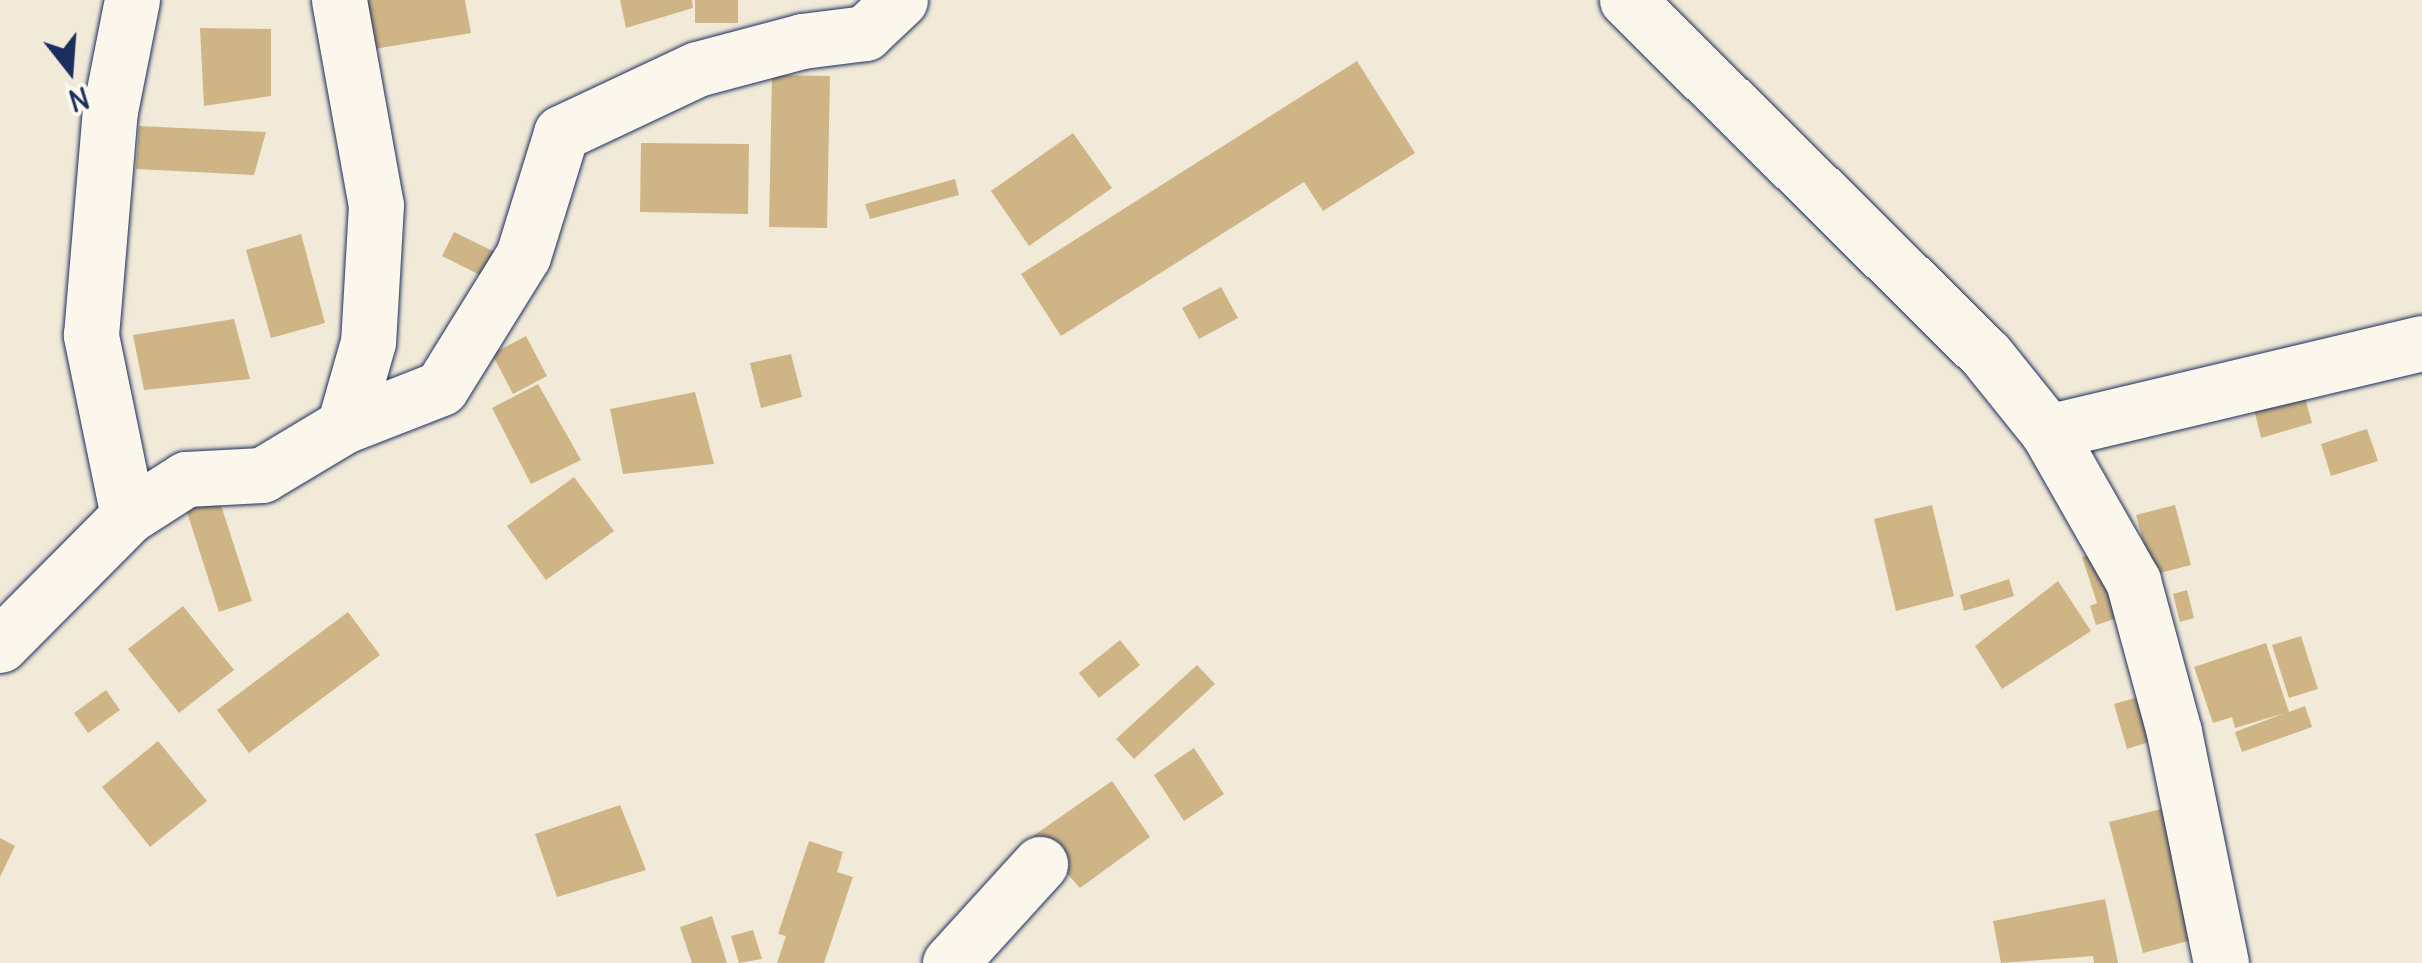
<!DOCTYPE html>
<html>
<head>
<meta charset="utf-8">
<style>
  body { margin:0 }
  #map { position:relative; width:2422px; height:963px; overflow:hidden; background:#f2ead8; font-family:Delius,sans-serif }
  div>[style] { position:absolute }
  .building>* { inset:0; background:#cfb586 }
  .roads { filter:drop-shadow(0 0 2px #1b2f5e) drop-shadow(0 0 2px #1b2f5e) }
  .minor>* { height:55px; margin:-27.5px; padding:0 27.5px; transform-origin:27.5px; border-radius:27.5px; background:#fbf7ec }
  span { translate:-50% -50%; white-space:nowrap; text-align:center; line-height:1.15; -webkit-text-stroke:8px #fbf7ec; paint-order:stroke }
  .north { position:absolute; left:20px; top:20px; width:100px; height:100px; -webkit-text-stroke:8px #fbf7ec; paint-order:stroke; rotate:163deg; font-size:28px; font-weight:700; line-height:40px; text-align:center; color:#1b2f5e }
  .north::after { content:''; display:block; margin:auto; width:35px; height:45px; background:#1b2f5e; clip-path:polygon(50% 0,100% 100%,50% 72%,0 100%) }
</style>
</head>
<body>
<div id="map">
  <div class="building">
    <i style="clip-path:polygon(351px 0,465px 0,471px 33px,362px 51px)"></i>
    <i style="clip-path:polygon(620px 0,692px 0,693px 8px,626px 28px)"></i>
    <i style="clip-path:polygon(695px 0,738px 0,738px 23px,695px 23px)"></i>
    <i style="clip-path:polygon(200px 28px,271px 29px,271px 96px,204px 106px)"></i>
    <i style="clip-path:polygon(1357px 61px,1415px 153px,1323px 211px,1304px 182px,1061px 336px,1021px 274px)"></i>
    <i style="clip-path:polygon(772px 75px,830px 76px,827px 228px,769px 227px)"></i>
    <i style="clip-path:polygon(139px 126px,266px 132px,254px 175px,136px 169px)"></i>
    <i style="clip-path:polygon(1073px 133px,1112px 188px,1029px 246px,991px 191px)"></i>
    <i style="clip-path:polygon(641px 143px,749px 144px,748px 214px,640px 212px)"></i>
    <i style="clip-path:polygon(955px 179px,959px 195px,870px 219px,865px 204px)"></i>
    <i style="clip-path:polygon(454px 232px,509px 259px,496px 283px,442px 256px)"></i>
    <i style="clip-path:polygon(301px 234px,325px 323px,271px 338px,246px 250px)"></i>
    <i style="clip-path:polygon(1221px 287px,1238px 318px,1199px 339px,1182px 308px)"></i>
    <i style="clip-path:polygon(234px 319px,250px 379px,144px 390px,133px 335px)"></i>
    <i style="clip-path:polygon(526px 336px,547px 376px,513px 394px,492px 354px)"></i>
    <i style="clip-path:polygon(791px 354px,802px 397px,761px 408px,750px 363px)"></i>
    <i style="clip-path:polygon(538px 384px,581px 460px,531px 484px,492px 408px)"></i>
    <i style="clip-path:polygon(695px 392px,714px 464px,623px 474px,610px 409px)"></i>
    <i style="clip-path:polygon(2304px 394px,2312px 423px,2261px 438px,2254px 409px)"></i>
    <i style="clip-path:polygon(2367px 429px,2378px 461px,2331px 476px,2321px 444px)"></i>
    <i style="clip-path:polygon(574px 477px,614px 531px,546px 580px,507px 526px)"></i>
    <i style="clip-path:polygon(219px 499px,252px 601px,219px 612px,186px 509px)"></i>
    <i style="clip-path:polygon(1932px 505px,1954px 596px,1896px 611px,1874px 519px)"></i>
    <i style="clip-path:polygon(2175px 505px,2191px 565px,2152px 575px,2136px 515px)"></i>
    <i style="clip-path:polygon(2103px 550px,2124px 616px,2096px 625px,2090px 606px,2097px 603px,2082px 557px)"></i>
    <i style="clip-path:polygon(2009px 579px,2014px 596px,1964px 611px,1960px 595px)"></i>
    <i style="clip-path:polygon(2058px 581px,2091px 631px,2002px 689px,1975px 646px)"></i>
    <i style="clip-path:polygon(2187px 590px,2194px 618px,2180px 622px,2173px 594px)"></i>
    <i style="clip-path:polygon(183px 606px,234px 670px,179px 713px,128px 649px)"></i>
    <i style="clip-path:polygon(348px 612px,380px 655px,249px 753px,217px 710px)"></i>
    <i style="clip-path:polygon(2301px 636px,2318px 689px,2289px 698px,2272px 645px)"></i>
    <i style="clip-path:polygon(1120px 640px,1140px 665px,1099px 698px,1079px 673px)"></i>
    <i style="clip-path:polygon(2266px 643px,2289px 712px,2305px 706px,2312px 727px,2242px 752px,2235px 732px,2285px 713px,2235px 728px,2232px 717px,2213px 723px,2194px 667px)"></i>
    <i style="clip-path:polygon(1197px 665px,1215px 684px,1134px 759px,1116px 739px)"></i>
    <i style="clip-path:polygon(106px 690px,120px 710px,88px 733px,74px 713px)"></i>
    <i style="clip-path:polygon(2138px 697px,2152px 741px,2127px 749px,2114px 704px)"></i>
    <i style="clip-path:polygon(158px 741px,207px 801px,150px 847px,102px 787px)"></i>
    <i style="clip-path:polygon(1194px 748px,1224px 794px,1184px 821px,1154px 775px)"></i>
    <i style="clip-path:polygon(1112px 781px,1150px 837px,1080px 888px,1033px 836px)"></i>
    <i style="clip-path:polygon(620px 805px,646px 870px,557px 897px,535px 834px)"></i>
    <i style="clip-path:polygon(2169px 807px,2203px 937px,2143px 953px,2109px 822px)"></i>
    <i style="clip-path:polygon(0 838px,15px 846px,0 877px)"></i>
    <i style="clip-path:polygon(809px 841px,843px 852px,837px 872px,853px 877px,824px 963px,777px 963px,786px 936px,778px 934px)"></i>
    <i style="clip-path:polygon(2105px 899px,2118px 963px,2094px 963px,2093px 956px,2001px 963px,1993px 921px)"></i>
    <i style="clip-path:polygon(712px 916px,727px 963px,692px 963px,680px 927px)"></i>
    <i style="clip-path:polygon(753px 930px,762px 959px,739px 963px,731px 936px)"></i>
  </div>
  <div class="roads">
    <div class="minor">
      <i style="left:339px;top:0;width:208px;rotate:79.8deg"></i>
      <i style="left:376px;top:205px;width:137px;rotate:93.3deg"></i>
      <i style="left:368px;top:342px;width:87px;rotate:105.9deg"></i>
      <i style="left:1627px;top:0;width:505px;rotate:44.68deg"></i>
      <i style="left:1986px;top:355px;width:99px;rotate:51.2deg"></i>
      <i style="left:2048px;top:432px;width:172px;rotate:60.3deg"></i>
      <i style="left:2133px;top:581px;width:156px;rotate:74.8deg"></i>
      <i style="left:2174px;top:732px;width:236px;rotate:78.5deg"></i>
      <i style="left:2048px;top:432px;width:384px;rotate:-13.4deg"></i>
      <i style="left:128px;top:516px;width:185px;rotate:-101.6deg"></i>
      <i style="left:91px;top:335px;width:225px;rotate:-85.2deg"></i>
      <i style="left:110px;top:111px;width:113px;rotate:-78.8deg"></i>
      <i style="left:0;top:645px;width:182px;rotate:-45.2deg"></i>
      <i style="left:128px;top:516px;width:69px;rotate:-32.5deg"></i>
      <i style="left:186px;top:479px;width:76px;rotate:-3deg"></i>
      <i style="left:262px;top:475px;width:96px;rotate:-30.9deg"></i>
      <i style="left:344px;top:426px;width:104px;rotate:-21.4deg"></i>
      <i style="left:441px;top:388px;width:155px;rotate:-58.2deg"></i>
      <i style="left:523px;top:256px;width:129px;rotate:-72.8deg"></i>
      <i style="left:561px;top:133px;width:150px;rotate:-25.2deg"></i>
      <i style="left:697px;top:69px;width:109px;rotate:-14.9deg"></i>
      <i style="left:802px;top:41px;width:64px;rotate:-7.2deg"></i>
      <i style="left:865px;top:33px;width:48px;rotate:-43.3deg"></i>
      <i style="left:950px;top:963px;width:134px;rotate:-47.7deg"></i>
    </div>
  </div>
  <div class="north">N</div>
</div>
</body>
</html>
